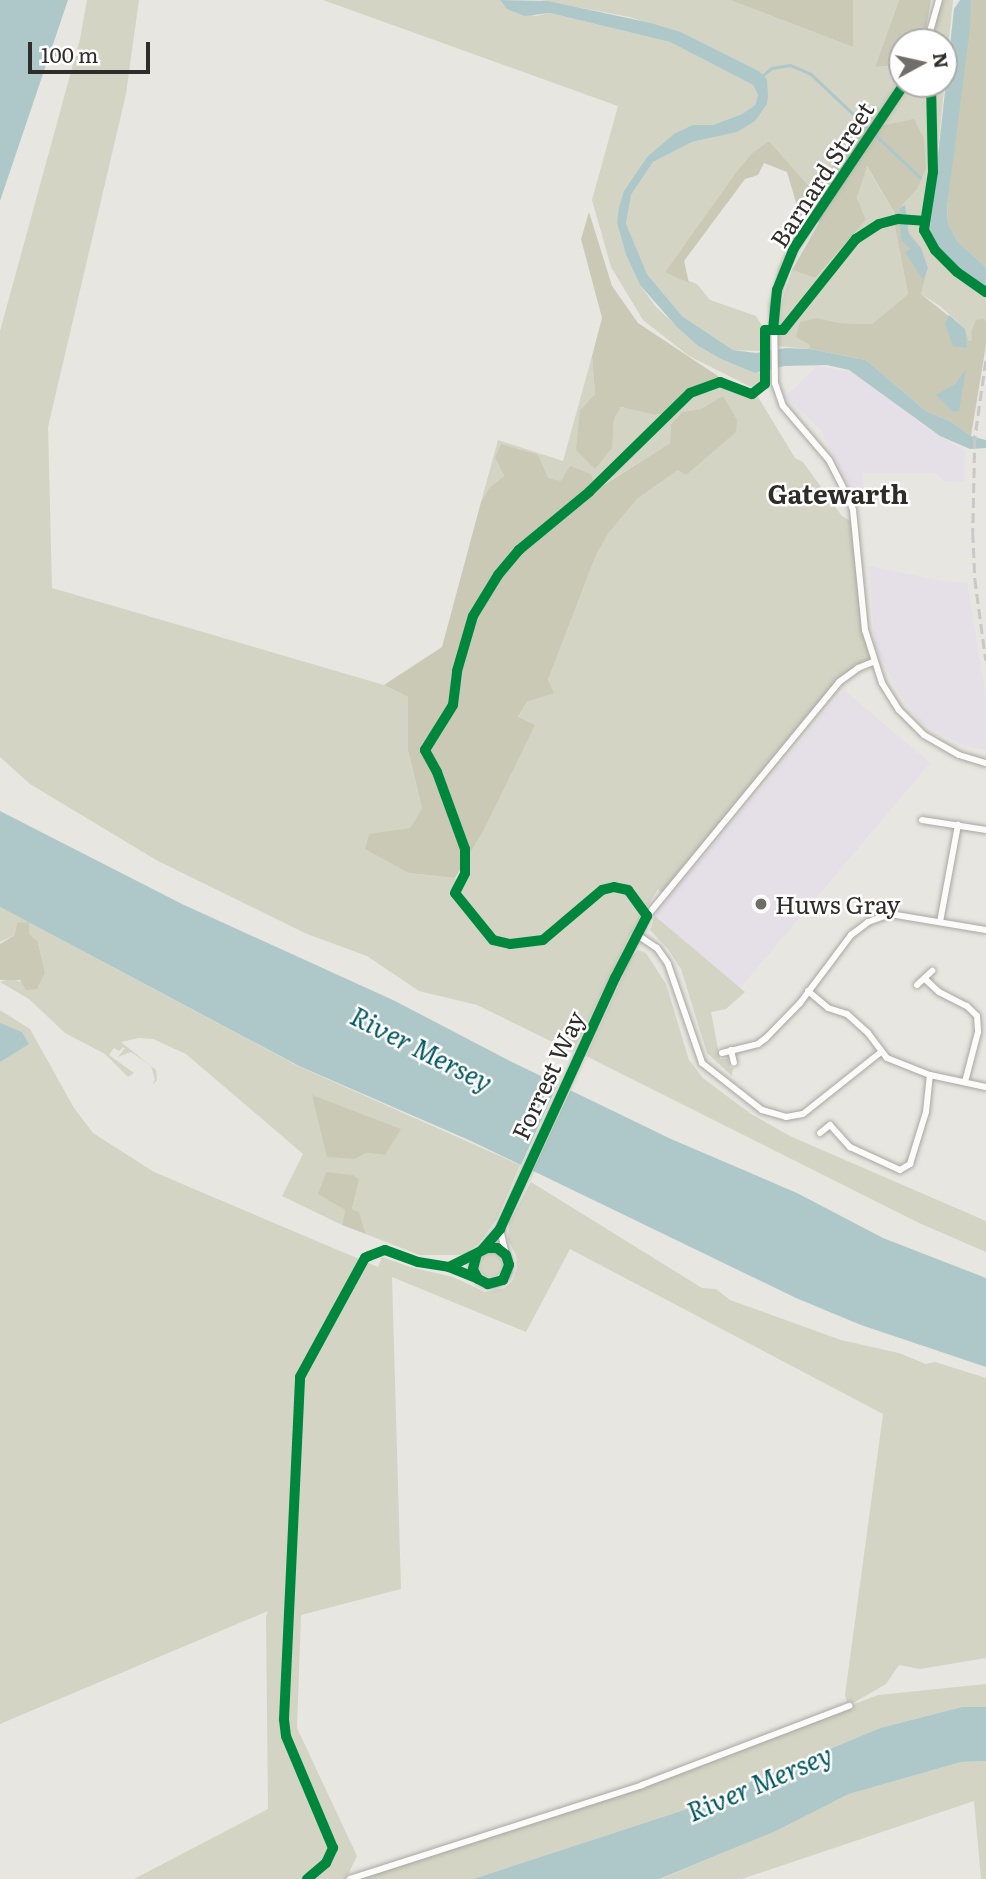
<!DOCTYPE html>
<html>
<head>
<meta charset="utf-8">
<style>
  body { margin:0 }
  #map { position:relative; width:986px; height:1879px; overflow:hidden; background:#e8e6e0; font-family:Literata,serif }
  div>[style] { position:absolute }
  .industrial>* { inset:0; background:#e5dfe8 }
  .green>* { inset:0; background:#d4d4c4 }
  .round { border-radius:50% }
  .forest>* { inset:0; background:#c9c9b6 }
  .water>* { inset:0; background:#aec8c9 }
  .pier>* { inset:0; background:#e8e6e0 }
  .stream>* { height:2.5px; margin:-1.25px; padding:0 1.25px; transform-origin:1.25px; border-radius:1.25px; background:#aec8c9 }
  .roads { filter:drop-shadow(0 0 2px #a8a7a2) drop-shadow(0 0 2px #a8a7a2) }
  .minor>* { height:6px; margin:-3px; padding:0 3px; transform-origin:3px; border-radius:3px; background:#fcfbfa }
  .minor>.ring { margin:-3px; padding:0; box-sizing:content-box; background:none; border:6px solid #fcfbfa; border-radius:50% }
  .rail>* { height:2.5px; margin-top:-1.25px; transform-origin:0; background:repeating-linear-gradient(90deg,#c9c8c6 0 10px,transparent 0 15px) }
  .cycleway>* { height:10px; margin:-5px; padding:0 5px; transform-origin:5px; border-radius:5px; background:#00873e }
  .dots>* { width:19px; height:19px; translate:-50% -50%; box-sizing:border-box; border:4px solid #fff; border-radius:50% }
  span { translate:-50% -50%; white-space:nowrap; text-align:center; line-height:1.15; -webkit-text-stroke:5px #fff; paint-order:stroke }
  .street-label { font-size:24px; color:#2e2d29 }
  .poi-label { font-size:24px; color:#2e2d29 }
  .left { translate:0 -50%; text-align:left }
  .neighbourhood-label { font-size:26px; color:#2e2d29; font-weight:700 }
  .water-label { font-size:26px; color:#01575e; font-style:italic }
  .north { position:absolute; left:888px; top:28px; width:70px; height:70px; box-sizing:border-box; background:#fff; border:2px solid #ababa9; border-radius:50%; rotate:82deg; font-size:19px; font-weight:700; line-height:28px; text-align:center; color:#2e2d29 }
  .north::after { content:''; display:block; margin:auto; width:24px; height:32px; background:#6f6e69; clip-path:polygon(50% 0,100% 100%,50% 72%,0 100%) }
  .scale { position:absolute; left:28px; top:42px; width:122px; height:32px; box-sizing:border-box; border:4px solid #2e2d29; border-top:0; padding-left:9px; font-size:21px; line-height:24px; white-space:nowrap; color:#2e2d29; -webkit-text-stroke:5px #fff; paint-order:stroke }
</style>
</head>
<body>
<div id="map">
  <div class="industrial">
    <i style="clip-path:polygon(817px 366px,850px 372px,890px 397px,915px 420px,965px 451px,965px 482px,943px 481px,936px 473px,863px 473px,862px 497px,856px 498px,820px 429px,785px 397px)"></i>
    <i style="clip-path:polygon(869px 566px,942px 581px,967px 583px,986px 697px,986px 750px,962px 745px,921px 723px,899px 693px,875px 646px)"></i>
    <i style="clip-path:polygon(844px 690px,930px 763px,740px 988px,654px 915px)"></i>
  </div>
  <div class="green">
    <i style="clip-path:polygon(87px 0,139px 0,126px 94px,48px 427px,52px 588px,384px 685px,408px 697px,408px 752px,422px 808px,410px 828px,370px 835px,409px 873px,455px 878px,460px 884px,467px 858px,484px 830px,534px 726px,518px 718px,527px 702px,553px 693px,548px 680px,596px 555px,608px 534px,637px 499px,678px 470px,701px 409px,682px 412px,671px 424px,670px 443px,595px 490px,547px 478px,495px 458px,504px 476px,489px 488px,481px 502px,498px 440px,563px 461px,592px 356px,595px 394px,580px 410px,613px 432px,614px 419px,621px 407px,655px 415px,670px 413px,690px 393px,713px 382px,726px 383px,742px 392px,755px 392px,795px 458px,803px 462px,842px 516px,854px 523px,865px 630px,873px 662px,845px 676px,663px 894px,658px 889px,631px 933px,573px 1052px,477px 1005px,419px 991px,367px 956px,307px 934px,158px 861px,30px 784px,0 757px,0 331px,80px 39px)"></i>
    <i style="clip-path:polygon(323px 0,500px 0,507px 9px,536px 16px,550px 13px,670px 42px,753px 85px,758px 95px,755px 105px,742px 114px,713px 125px,693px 125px,647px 157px,617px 223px,626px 255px,640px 285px,656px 307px,698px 346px,723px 360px,755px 373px,763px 372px,765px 384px,757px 390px,689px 356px,643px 320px,611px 267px,592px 200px,618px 106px)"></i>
    <i style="clip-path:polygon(540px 0,730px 0,853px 47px,853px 0,899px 0,875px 67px,902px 65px,902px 84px,944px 84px,944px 42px,918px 42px,926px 28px,933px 27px,939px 0,953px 0,930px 228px,962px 272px,986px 289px,986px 322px,984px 319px,973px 340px,969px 341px,965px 329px,940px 306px,921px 294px,928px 268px,921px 248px,909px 235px,907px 222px,898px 219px,894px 222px,908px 294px,872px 324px,840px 323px,817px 318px,809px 349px,777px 346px,780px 307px,792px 270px,815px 278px,866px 220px,857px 198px,866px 165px,897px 218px,899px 208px,925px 169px,840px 155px,815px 193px,769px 141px,752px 153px,737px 171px,665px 272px,697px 284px,710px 300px,756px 316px,765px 330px,762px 351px,733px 350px,682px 316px,647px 274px,631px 242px,626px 224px,631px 195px,653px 162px,692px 142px,706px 139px,767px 104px,759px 71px,681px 32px,629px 17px)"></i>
    <i style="clip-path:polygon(evenodd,0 907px,298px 1066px,520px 1165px,497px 1219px,479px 1243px,465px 1255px,419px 1255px,366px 1234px,359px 1212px,352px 1209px,359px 1180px,319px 1194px,345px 1210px,342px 1225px,282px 1196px,303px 1154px,186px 1054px,153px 1039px,139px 1038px,121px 1042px,156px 1070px,157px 1080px,153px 1085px,155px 1079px,151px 1066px,131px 1052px,118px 1057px,125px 1048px,123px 1047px,119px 1051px,114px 1048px,109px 1055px,134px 1073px,128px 1077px,105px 1054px,65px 1033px,29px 999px,0 982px,12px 978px,36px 989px,45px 973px,38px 942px,29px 935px,29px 923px,15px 935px,0 942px,0 907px,313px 1096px,385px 1155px,366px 1153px,355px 1159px,313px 1096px)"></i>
    <i style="clip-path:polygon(655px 916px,745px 992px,726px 1009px,711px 1012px,720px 1059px,728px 1059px,730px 1068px,733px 1068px,732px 1076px,707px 1053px,681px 969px,668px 949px,650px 930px)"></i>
    <i style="clip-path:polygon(638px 950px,646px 953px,666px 984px,689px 1060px,703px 1078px,751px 1114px,792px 1137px,986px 1221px,986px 1252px,919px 1223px,586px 1056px,632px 956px)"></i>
    <i style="clip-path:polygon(0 1010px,30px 1029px,74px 1108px,93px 1133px,154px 1172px,378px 1267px,382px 1257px,410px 1267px,453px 1277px,485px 1292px,505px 1288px,513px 1280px,517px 1268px,516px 1255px,508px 1240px,509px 1223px,531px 1182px,702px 1288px,716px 1289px,730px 1300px,841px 1340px,899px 1353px,926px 1364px,935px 1362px,986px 1378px,986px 1658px,920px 1669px,899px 1665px,886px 1684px,848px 1706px,845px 1695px,883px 1414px,570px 1249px,526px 1332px,392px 1277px,401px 1589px,301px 1615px,297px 1728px,357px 1856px,346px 1879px,134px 1879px,268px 1809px,266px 1616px,268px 1611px,0 1724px)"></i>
    <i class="round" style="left:479px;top:1253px;width:24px;height:24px"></i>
    <i style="clip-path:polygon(986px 1684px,986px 1707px,962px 1707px,880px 1728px,684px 1810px,473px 1879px,350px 1879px,642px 1785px,878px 1695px)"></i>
    <i style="clip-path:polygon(986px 1761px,986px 1879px,981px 1879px,974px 1801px,742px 1879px,660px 1879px,774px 1832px,849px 1794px,961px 1762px)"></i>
  </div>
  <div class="forest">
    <i style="clip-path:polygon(730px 0,853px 0,853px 47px)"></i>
    <i style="clip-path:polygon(899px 0,931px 0,926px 28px,918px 42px,902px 42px,902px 65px,875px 67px)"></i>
    <i style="clip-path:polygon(971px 0,986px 0,986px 267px,958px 242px,948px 223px,947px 208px)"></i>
    <i style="clip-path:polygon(914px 119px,924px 139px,926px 169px,917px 189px,899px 208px,898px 219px,921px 248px,928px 268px,921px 294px,965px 329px,969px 341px,972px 340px,971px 332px,976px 320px,984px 319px,986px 322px,986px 345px,971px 436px,950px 421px,926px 411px,866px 360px,809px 349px,810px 345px,796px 337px,800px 322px,817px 318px,840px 323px,872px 324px,908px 294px,894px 222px,898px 219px,867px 166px,857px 198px,866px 220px,815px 278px,792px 270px,819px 223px,813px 213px,800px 216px,787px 172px,764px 163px,758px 175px,745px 179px,684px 261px,689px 283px,665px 272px,737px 171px,752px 153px,769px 141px,815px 193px,855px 131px)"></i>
    <i style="clip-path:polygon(589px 212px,612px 286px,638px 323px,718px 376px,717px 382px,690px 393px,670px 413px,655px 415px,621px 407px,614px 419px,612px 448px,595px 469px,576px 450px,580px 410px,595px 394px,592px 356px,602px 318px,581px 239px)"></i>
    <i style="clip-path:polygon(723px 396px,737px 420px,736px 432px,686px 475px,678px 470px,637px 499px,608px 534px,596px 555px,548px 680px,554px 693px,527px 702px,518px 717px,535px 725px,484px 830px,455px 878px,409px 873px,365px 849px,369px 834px,410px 828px,422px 808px,408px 751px,408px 697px,384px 685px,442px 647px,481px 502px,489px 488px,504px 476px,495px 458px,501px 444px,538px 455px,548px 478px,561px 481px,570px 466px,591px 474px,596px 490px,670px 443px,671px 424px,682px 412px,701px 409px)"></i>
    <i style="clip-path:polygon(29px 922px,29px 934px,38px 942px,45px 973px,37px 989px,26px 990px,20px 980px,0 980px,0 944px,15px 935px,17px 923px)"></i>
    <i style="clip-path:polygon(312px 1095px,401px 1129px,385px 1155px,366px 1153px,355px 1159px,327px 1157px)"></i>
    <i style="clip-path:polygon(326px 1172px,353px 1175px,359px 1180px,352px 1209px,359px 1212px,366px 1234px,342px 1225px,345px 1210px,318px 1194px)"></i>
  </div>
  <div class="water">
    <i style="clip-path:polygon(0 0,68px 0,0 201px)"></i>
    <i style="clip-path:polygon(500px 0,548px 1px,651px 23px,681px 32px,759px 71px,767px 79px,768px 96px,767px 104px,755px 121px,737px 132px,692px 142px,653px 162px,631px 195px,626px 224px,647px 274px,682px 316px,733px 350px,756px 353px,786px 348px,809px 349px,866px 360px,926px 411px,950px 421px,971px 436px,986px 440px,986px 448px,970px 449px,940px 436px,849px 370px,827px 365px,784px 366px,755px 373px,723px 360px,698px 346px,676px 326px,640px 285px,626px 255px,617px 223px,619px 207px,624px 191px,647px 157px,674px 134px,693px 125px,713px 125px,742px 114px,755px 105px,758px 95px,753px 85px,670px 42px,550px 13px,525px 16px,507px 9px)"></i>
    <i style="clip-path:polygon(960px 0,971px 0,970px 28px,947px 208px,948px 223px,958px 242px,986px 267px,986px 289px,962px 272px,943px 253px,933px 240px,930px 228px,954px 9px)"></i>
    <i style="clip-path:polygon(905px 205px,909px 235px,921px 248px,928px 268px,923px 280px,905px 252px,911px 249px,901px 240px,899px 208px)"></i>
    <i style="clip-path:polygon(949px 315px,965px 329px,967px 348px,953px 346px,945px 323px)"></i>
    <i style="clip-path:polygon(966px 369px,959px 411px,953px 412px,936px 395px,955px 384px)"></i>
    <i style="clip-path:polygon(0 811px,182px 904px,395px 1001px,512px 1062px,671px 1139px,797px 1193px,883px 1238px,986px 1278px,986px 1367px,861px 1325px,796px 1298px,471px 1141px,299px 1066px,0 907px)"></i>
    <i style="clip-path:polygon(0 1023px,22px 1032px,29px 1044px,0 1062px)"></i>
    <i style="clip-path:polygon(962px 1707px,986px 1707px,986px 1761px,961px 1762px,849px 1794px,774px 1832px,659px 1879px,473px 1879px,684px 1810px,880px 1728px)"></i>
  </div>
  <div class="pier">
    <i style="clip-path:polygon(559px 1081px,572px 1087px,531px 1175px,519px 1169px)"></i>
  </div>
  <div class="stream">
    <i style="left:46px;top:51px;width:28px;rotate:18deg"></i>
    <i style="left:762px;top:76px;width:13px;rotate:-39deg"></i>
    <i style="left:772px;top:68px;width:18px;rotate:-9deg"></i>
    <i style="left:790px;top:65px;width:23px;rotate:23deg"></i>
    <i style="left:811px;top:74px;width:150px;rotate:43.4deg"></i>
  </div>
  <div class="roads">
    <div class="minor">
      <i style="left:927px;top:42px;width:44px;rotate:-74.1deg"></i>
      <i style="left:904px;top:84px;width:197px;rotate:123.9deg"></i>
      <i style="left:794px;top:248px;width:26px;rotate:115deg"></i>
      <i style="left:783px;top:272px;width:35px;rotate:105deg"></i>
      <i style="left:774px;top:306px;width:77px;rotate:89.3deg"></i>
      <i style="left:775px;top:383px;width:24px;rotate:71deg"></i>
      <i style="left:783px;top:406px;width:71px;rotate:49.6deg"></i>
      <i style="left:829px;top:460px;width:44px;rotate:62.9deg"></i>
      <i style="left:849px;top:499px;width:12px;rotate:70deg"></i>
      <i style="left:853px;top:510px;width:121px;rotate:84.3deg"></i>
      <i style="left:865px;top:630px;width:56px;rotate:72.2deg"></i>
      <i style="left:882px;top:683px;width:32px;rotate:58deg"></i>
      <i style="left:899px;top:710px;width:35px;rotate:45deg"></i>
      <i style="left:924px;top:735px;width:40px;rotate:29.7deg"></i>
      <i style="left:959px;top:755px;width:28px;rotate:17deg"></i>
      <i style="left:922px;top:820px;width:65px;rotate:8.9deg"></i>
      <i style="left:940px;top:922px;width:99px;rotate:-79.5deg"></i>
      <i style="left:636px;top:934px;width:25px;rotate:34deg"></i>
      <i style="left:657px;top:948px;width:19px;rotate:55deg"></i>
      <i style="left:668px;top:964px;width:105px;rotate:71deg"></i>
      <i style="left:702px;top:1063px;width:76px;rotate:38.1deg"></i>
      <i style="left:762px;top:1110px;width:25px;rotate:16deg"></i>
      <i style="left:786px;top:1117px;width:17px;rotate:-10deg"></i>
      <i style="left:803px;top:1114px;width:100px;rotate:-38.5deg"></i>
      <i style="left:925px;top:979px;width:19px;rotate:43deg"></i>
      <i style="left:939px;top:992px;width:31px;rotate:27deg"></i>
      <i style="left:967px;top:1006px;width:14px;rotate:45deg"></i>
      <i style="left:977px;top:1016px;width:16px;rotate:86deg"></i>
      <i style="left:978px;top:1032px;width:52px;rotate:104.6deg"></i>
      <i style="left:917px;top:985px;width:21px;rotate:-43deg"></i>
      <i style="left:808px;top:991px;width:26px;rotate:40deg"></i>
      <i style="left:828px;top:1008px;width:20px;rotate:18deg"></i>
      <i style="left:847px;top:1014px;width:28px;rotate:42deg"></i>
      <i style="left:868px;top:1033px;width:31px;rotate:53deg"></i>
      <i style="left:887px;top:1058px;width:46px;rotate:21.6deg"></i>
      <i style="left:930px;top:1075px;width:57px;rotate:12.1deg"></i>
      <i style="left:731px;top:1050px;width:13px;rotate:77deg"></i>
      <i style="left:722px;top:1053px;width:37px;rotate:-14deg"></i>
      <i style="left:758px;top:1044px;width:10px;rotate:-37deg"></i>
      <i style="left:766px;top:1038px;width:49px;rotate:-45.8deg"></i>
      <i style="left:800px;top:1003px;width:85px;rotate:-53.1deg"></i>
      <i style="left:851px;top:935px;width:21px;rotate:-37deg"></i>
      <i style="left:868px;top:922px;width:23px;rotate:-20deg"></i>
      <i style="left:890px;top:914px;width:97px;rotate:9.5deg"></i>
      <i style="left:820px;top:1133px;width:13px;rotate:-39deg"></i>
      <i style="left:830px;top:1125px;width:30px;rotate:48deg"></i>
      <i style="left:850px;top:1147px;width:55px;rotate:24.7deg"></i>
      <i style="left:900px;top:1170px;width:12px;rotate:-31deg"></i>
      <i style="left:910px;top:1164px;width:54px;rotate:-72.9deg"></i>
      <i style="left:926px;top:1112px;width:37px;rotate:-84deg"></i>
      <i style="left:500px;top:1229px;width:27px;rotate:77deg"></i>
      <i class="ring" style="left:473px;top:1248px;width:30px;height:30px"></i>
      <i style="left:482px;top:1250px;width:28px;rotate:-49deg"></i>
      <i style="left:500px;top:1229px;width:276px;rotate:-65.4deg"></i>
      <i style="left:615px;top:978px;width:70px;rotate:-62.7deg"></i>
      <i style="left:647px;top:916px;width:303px;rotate:-50.6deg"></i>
      <i style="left:839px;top:682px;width:24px;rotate:-36deg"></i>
      <i style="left:858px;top:668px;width:16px;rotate:-22deg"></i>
      <i style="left:350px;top:1879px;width:307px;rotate:-17.8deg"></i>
      <i style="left:642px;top:1785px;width:222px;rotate:-20.9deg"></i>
    </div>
  </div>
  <div class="rail">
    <i style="left:986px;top:361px;width:78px;rotate:98.1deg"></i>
    <i style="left:975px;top:438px;width:95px;rotate:91.2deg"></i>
    <i style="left:973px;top:533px;width:46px;rotate:87.5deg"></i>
    <i style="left:975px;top:579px;width:82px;rotate:82.3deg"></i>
  </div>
  <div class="cycleway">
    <i style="left:931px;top:84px;width:88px;rotate:88.7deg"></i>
    <i style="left:933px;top:172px;width:59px;rotate:98.8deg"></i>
    <i style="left:924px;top:230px;width:23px;rotate:61deg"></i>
    <i style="left:935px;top:250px;width:31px;rotate:45deg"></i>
    <i style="left:957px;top:272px;width:35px;rotate:35deg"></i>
    <i style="left:773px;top:330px;width:40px;rotate:-84.3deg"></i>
    <i style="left:777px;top:290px;width:45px;rotate:-68deg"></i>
    <i style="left:794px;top:248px;width:197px;rotate:-56.1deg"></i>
    <i style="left:482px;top:1250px;width:28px;rotate:-49deg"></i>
    <i style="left:500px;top:1229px;width:276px;rotate:-65.4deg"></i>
    <i style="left:615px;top:978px;width:70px;rotate:-62.7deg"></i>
    <i style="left:647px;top:916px;width:32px;rotate:-126deg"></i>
    <i style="left:628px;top:890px;width:14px;rotate:-168deg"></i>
    <i style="left:614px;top:887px;width:12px;rotate:166deg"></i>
    <i style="left:602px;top:890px;width:77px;rotate:139.7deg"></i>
    <i style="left:543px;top:940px;width:33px;rotate:173deg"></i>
    <i style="left:510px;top:944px;width:17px;rotate:-167deg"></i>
    <i style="left:493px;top:940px;width:60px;rotate:-129deg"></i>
    <i style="left:455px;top:893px;width:22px;rotate:-63deg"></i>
    <i style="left:465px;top:873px;width:24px;rotate:-90deg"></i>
    <i style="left:465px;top:849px;width:82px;rotate:-110deg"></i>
    <i style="left:437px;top:772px;width:25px;rotate:-119deg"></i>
    <i style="left:425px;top:750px;width:53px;rotate:-58.1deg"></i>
    <i style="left:453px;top:705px;width:34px;rotate:-83deg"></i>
    <i style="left:457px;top:671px;width:57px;rotate:-73.8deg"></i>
    <i style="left:473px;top:616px;width:48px;rotate:-58.6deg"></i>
    <i style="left:498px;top:575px;width:33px;rotate:-50deg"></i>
    <i style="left:519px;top:550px;width:91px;rotate:-39.6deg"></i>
    <i style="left:589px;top:492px;width:141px;rotate:-44.4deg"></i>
    <i style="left:690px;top:393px;width:32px;rotate:-20deg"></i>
    <i style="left:720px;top:382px;width:34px;rotate:21deg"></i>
    <i style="left:752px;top:394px;width:16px;rotate:-38deg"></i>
    <i style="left:765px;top:384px;width:54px;rotate:-90deg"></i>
    <i style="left:765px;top:330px;width:18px"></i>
    <i style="left:783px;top:330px;width:117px;rotate:-51.3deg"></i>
    <i style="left:856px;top:239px;width:27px;rotate:-33deg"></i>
    <i style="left:879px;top:224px;width:20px;rotate:-15deg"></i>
    <i style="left:898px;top:219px;width:27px;rotate:4deg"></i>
    <i style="left:449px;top:1267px;width:42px;rotate:-26.6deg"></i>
    <i style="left:487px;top:1248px;width:10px"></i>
    <i style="left:497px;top:1248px;width:11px;rotate:38deg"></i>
    <i style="left:506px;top:1255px;width:10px;rotate:73deg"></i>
    <i style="left:509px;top:1265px;width:16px;rotate:112deg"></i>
    <i style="left:503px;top:1280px;width:16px;rotate:165deg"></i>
    <i style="left:488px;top:1284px;width:11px;rotate:-153deg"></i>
    <i style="left:478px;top:1279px;width:11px;rotate:-117deg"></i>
    <i style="left:473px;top:1269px;width:16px;rotate:-76deg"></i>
    <i style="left:307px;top:1879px;width:25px;rotate:-40deg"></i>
    <i style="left:326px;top:1863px;width:17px;rotate:-65deg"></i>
    <i style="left:333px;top:1848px;width:121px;rotate:-112.8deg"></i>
    <i style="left:286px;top:1736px;width:17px;rotate:-97deg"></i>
    <i style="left:284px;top:1719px;width:342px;rotate:-87.3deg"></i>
    <i style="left:300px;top:1377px;width:136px;rotate:-61.4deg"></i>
    <i style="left:365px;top:1258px;width:4px;rotate:-27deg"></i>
    <i style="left:369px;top:1256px;width:17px;rotate:-21deg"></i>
    <i style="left:385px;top:1250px;width:35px;rotate:20deg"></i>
    <i style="left:418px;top:1262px;width:31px;rotate:9deg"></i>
    <i style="left:449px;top:1267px;width:31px;rotate:22deg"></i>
  </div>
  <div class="dots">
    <i style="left:761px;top:904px;background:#6f6e69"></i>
  </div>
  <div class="street-label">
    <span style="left:821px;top:174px;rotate:-57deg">Barnard Street</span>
    <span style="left:547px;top:1075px;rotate:-65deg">Forrest Way</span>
  </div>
  <div class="poi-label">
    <span class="left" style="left:775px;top:904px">Huws Gray</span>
  </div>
  <div class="neighbourhood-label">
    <span style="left:838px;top:493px">Gatewarth</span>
  </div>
  <div class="water-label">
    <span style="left:422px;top:1048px;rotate:27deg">River Mersey</span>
    <span style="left:759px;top:1782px;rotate:-23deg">River Mersey</span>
  </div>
  <div class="north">N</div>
  <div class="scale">100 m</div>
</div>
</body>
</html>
